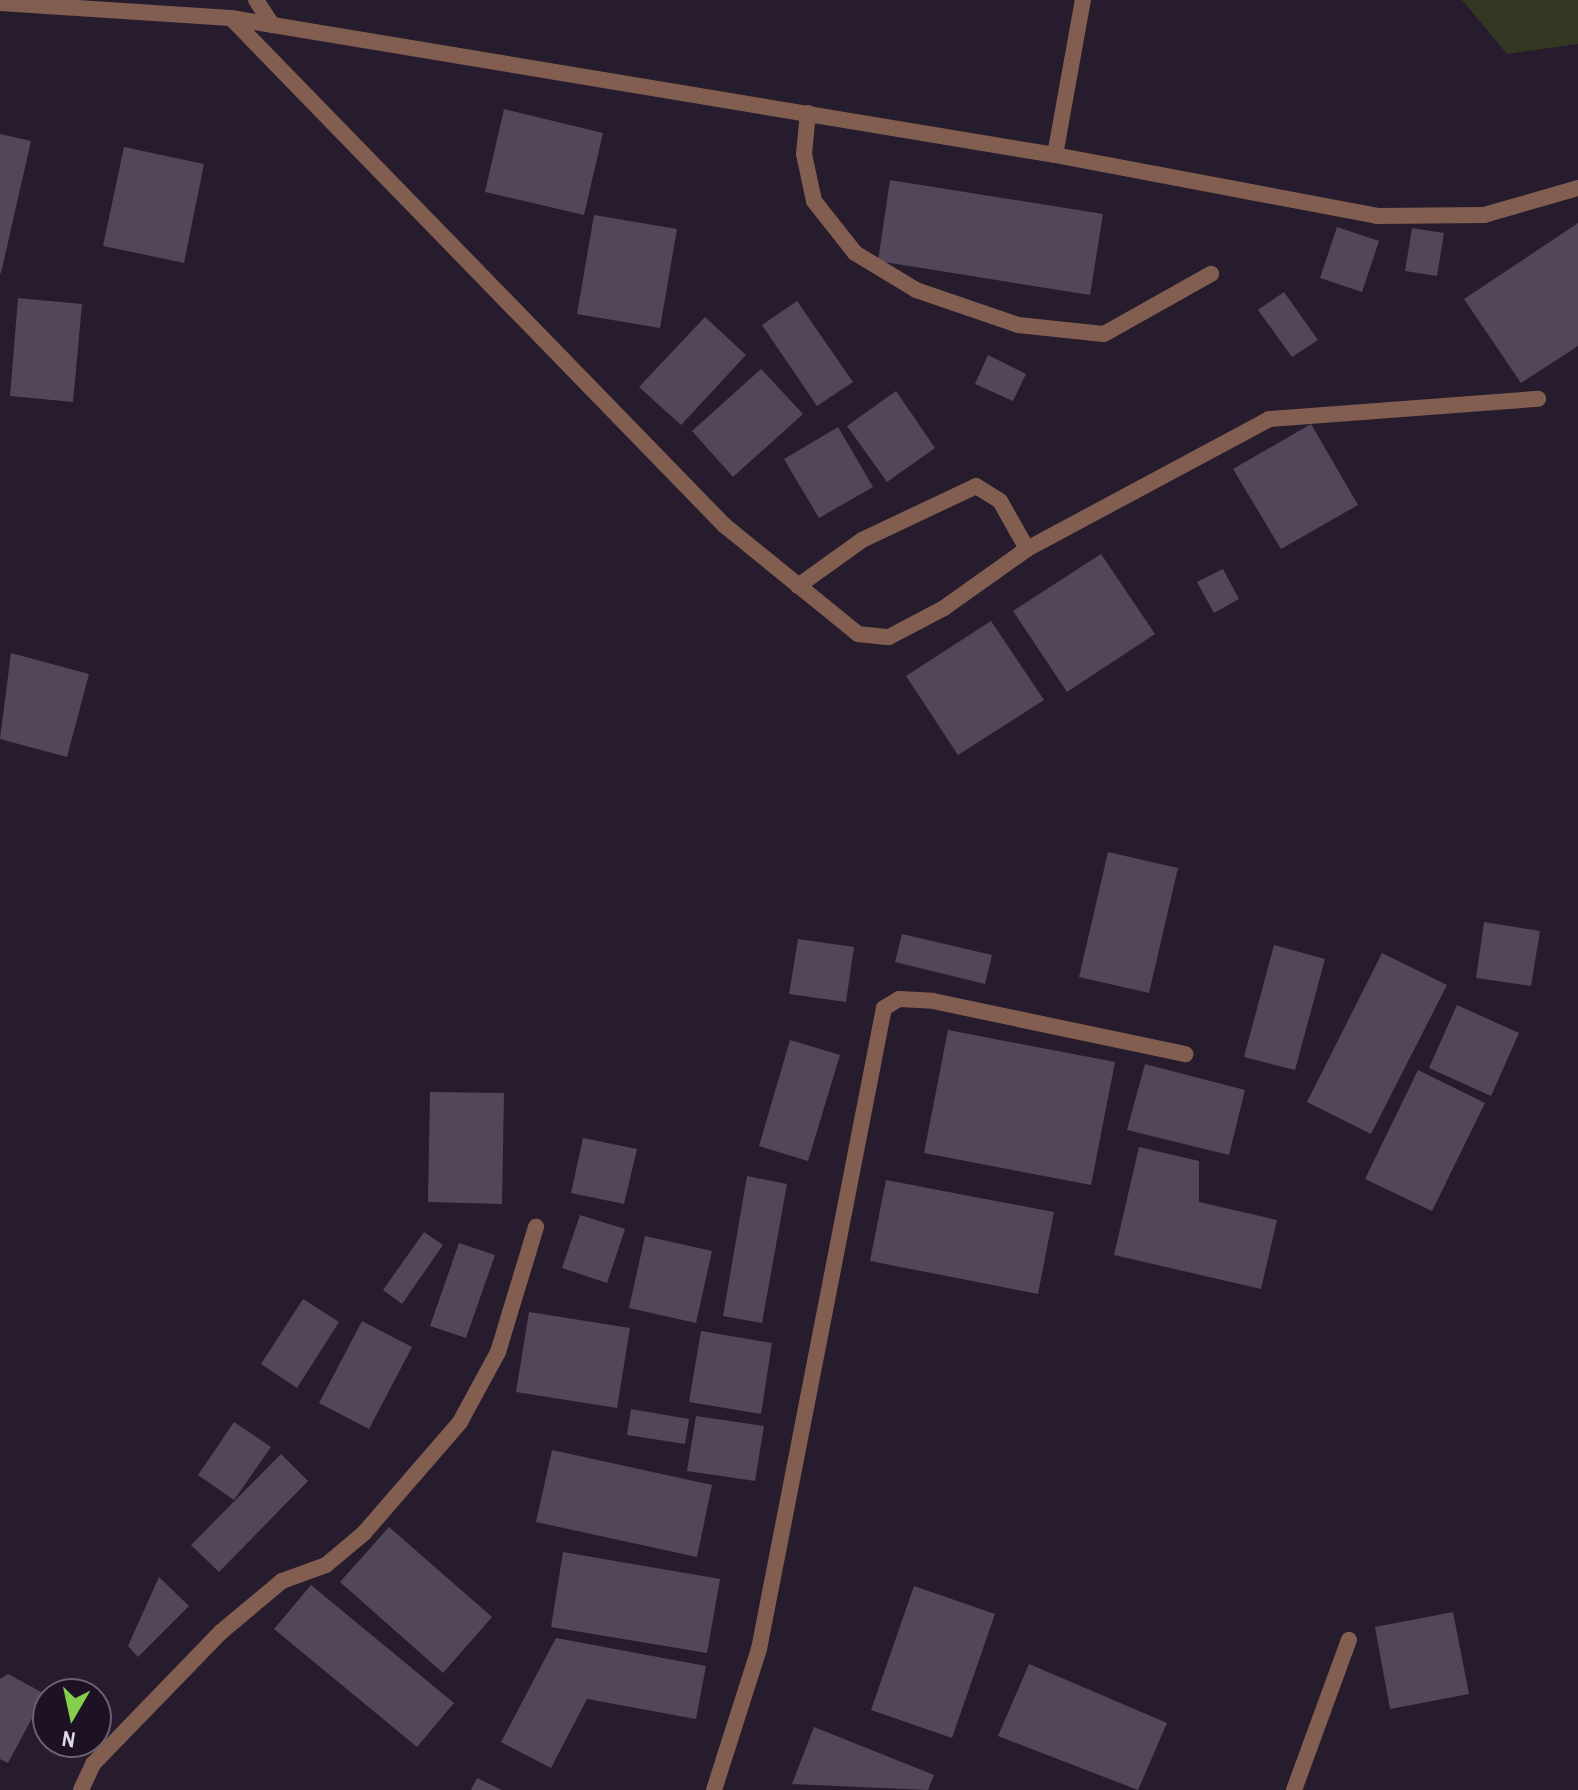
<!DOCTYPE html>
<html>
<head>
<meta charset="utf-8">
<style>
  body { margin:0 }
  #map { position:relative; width:1578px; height:1790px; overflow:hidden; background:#261c2d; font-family:"Archivo Narrow",sans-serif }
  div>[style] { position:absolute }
  .green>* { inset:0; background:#333621 }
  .building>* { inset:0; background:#52475a }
  .service>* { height:16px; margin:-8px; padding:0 8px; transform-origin:8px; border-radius:8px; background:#825e50 }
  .minor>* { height:16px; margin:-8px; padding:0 8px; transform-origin:8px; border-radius:8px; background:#825e50 }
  span { translate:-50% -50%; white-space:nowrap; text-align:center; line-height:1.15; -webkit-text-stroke:6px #1d1223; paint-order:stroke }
  .north { position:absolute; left:32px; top:1678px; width:80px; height:80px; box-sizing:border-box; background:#1d1223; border:2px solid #6b6271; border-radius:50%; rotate:189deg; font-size:22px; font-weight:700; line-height:32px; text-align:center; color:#e1dae6 }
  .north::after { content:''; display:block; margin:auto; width:28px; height:36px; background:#85cf4d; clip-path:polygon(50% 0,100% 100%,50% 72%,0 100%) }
</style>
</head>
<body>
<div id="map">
  <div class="green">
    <i style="clip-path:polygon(1462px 0,1578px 0,1578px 44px,1507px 54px)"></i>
  </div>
  <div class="building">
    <i style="clip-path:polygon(504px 109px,603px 133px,584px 215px,485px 192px)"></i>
    <i style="clip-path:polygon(0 134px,31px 141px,1px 273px,0 273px)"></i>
    <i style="clip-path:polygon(124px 147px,204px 164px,184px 263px,103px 246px)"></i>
    <i style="clip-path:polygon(890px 180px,1103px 214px,1090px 295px,878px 261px)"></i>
    <i style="clip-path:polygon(594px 215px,677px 229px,660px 328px,577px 314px)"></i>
    <i style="clip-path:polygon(1578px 223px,1578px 346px,1521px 383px,1464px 299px)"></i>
    <i style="clip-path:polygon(1337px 227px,1379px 241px,1362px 292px,1320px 278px)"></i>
    <i style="clip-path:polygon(1412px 228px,1444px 233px,1437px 276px,1405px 271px)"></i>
    <i style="clip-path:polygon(1284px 292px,1318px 340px,1292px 357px,1258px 310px)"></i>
    <i style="clip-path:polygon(18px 298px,82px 304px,73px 402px,10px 396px)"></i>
    <i style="clip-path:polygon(797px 301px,853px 382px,817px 406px,762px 325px)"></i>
    <i style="clip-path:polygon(705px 317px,746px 355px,681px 425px,639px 387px)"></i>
    <i style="clip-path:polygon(988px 355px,1026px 374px,1013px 401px,975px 384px)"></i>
    <i style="clip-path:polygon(761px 369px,803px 414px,733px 477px,692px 431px)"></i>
    <i style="clip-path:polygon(896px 391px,935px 448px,887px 482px,847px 426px)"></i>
    <i style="clip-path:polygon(1311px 424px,1358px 505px,1281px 549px,1233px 469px)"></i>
    <i style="clip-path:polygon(838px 427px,873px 487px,819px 518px,784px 459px)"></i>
    <i style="clip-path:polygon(1101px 554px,1155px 634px,1067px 692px,1013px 611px)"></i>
    <i style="clip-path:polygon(1223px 569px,1239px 599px,1214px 613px,1197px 582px)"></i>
    <i style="clip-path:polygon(991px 621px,1044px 700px,958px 755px,906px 676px)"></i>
    <i style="clip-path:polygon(11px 653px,89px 674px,67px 757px,0 739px)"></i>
    <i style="clip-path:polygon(1108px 852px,1178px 868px,1149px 993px,1079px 977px)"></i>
    <i style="clip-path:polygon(1484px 922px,1540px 931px,1531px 986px,1476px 978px)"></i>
    <i style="clip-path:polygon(902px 934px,992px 955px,985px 984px,895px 962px)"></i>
    <i style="clip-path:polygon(798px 939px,854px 947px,846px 1002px,789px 994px)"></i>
    <i style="clip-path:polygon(1274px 945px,1325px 959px,1295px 1070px,1244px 1057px)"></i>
    <i style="clip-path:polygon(1382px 953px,1447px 985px,1371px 1134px,1307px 1102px)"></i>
    <i style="clip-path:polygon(1457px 1005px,1519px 1033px,1491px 1096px,1429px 1068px)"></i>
    <i style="clip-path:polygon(948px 1030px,1115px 1062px,1091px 1185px,924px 1153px)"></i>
    <i style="clip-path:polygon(790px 1040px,840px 1055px,808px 1161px,759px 1146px)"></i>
    <i style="clip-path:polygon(1145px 1064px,1245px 1090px,1229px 1155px,1127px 1130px)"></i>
    <i style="clip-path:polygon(1418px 1070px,1485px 1103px,1432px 1211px,1365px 1179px)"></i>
    <i style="clip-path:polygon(430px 1092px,504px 1093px,502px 1204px,428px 1202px)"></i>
    <i style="clip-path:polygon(583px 1138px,637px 1149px,624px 1204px,571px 1193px)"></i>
    <i style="clip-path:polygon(1139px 1147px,1199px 1161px,1199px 1202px,1277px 1220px,1261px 1289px,1114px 1255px)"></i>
    <i style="clip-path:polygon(747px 1176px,787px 1184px,762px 1323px,723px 1316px)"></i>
    <i style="clip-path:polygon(886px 1180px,1054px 1212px,1038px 1294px,870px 1261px)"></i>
    <i style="clip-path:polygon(580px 1215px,625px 1229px,607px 1283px,562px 1268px)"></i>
    <i style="clip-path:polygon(424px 1232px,443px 1245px,402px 1304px,383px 1290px)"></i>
    <i style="clip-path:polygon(645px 1236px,712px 1251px,696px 1323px,629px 1308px)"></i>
    <i style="clip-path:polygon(459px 1243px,495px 1255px,466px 1338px,430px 1326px)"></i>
    <i style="clip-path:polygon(303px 1299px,339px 1322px,297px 1388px,261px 1364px)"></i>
    <i style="clip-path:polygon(529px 1312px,630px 1328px,617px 1408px,516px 1392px)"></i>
    <i style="clip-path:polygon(362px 1321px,412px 1347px,369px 1429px,319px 1403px)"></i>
    <i style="clip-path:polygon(701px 1331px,772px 1343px,761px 1414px,689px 1402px)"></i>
    <i style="clip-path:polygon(631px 1409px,689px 1419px,685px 1444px,627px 1435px)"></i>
    <i style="clip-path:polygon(696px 1416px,764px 1426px,755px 1481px,687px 1471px)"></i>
    <i style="clip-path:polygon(234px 1422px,271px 1447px,234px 1500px,198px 1475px)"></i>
    <i style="clip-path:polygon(552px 1450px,712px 1485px,697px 1557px,536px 1522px)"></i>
    <i style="clip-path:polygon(281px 1454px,308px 1481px,219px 1572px,191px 1545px)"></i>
    <i style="clip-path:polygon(389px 1527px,492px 1617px,443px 1673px,340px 1582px)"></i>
    <i style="clip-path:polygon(563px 1552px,720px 1579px,707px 1653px,551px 1627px)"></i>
    <i style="clip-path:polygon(159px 1577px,189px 1606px,138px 1657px,128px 1646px)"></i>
    <i style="clip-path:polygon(311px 1585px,454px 1703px,417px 1747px,274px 1629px)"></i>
    <i style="clip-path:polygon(914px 1586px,995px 1614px,952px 1738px,871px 1710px)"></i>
    <i style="clip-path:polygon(1453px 1612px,1469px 1694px,1390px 1709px,1375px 1627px)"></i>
    <i style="clip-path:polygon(556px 1638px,706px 1666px,696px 1719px,587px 1699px,551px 1768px,501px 1742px)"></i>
    <i style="clip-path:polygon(1029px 1664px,1167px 1723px,1138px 1790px,998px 1736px)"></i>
    <i style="clip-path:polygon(8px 1674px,45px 1694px,8px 1763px,0 1759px,0 1679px)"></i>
    <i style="clip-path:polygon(814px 1727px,934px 1775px,928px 1790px,792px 1784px)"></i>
    <i style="clip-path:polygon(477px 1778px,502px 1790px,471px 1790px)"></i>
  </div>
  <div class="service">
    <i style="left:231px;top:18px;width:707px;rotate:45.8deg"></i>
    <i style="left:724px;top:525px;width:173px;rotate:39.1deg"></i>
    <i style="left:858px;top:634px;width:31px;rotate:6deg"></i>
    <i style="left:889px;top:637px;width:62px;rotate:-27.8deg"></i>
    <i style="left:944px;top:608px;width:102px;rotate:-35.4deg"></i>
    <i style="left:1027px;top:549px;width:275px;rotate:-28.2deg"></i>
    <i style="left:1269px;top:419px;width:270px;rotate:-4.3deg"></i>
    <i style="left:808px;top:113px;width:41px;rotate:95.6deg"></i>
    <i style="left:804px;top:154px;width:48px;rotate:78deg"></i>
    <i style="left:814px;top:201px;width:66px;rotate:51.7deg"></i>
    <i style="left:855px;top:253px;width:71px;rotate:31.2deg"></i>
    <i style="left:916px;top:290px;width:108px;rotate:18.9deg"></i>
    <i style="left:1018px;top:325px;width:86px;rotate:6deg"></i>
    <i style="left:1104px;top:334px;width:123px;rotate:-29.3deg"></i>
    <i style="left:1055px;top:155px;width:158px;rotate:-79.8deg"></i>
    <i style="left:798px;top:586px;width:79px;rotate:-35.7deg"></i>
    <i style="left:862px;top:540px;width:126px;rotate:-25.3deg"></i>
    <i style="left:976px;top:486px;width:28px;rotate:32deg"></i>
    <i style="left:1000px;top:501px;width:55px;rotate:60.6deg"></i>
  </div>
  <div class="minor">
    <i style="left:256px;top:0;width:30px;rotate:57deg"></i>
    <i style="left:0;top:3px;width:231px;rotate:3.7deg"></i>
    <i style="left:231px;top:18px;width:835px;rotate:9.44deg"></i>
    <i style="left:1055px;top:155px;width:328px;rotate:10.7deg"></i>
    <i style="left:1377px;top:216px;width:107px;rotate:-0.5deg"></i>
    <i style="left:1484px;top:215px;width:98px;rotate:-16deg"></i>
    <i style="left:81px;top:1790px;width:29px;rotate:-65deg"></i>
    <i style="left:93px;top:1764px;width:184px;rotate:-45.9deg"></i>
    <i style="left:221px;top:1632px;width:80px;rotate:-39.9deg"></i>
    <i style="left:282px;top:1581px;width:47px;rotate:-20deg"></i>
    <i style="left:326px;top:1565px;width:50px;rotate:-40.1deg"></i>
    <i style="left:364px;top:1533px;width:147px;rotate:-49.1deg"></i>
    <i style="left:460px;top:1422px;width:80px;rotate:-61.5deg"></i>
    <i style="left:498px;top:1352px;width:131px;rotate:-73.1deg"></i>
    <i style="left:714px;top:1790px;width:148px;rotate:-72.3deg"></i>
    <i style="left:759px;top:1649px;width:653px;rotate:-78.97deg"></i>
    <i style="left:884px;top:1008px;width:17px;rotate:-31deg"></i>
    <i style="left:899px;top:999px;width:34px;rotate:3deg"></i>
    <i style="left:933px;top:1001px;width:258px;rotate:11.9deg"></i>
    <i style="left:1294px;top:1790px;width:160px;rotate:-69.9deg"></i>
  </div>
  <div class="north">N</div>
</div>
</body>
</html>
